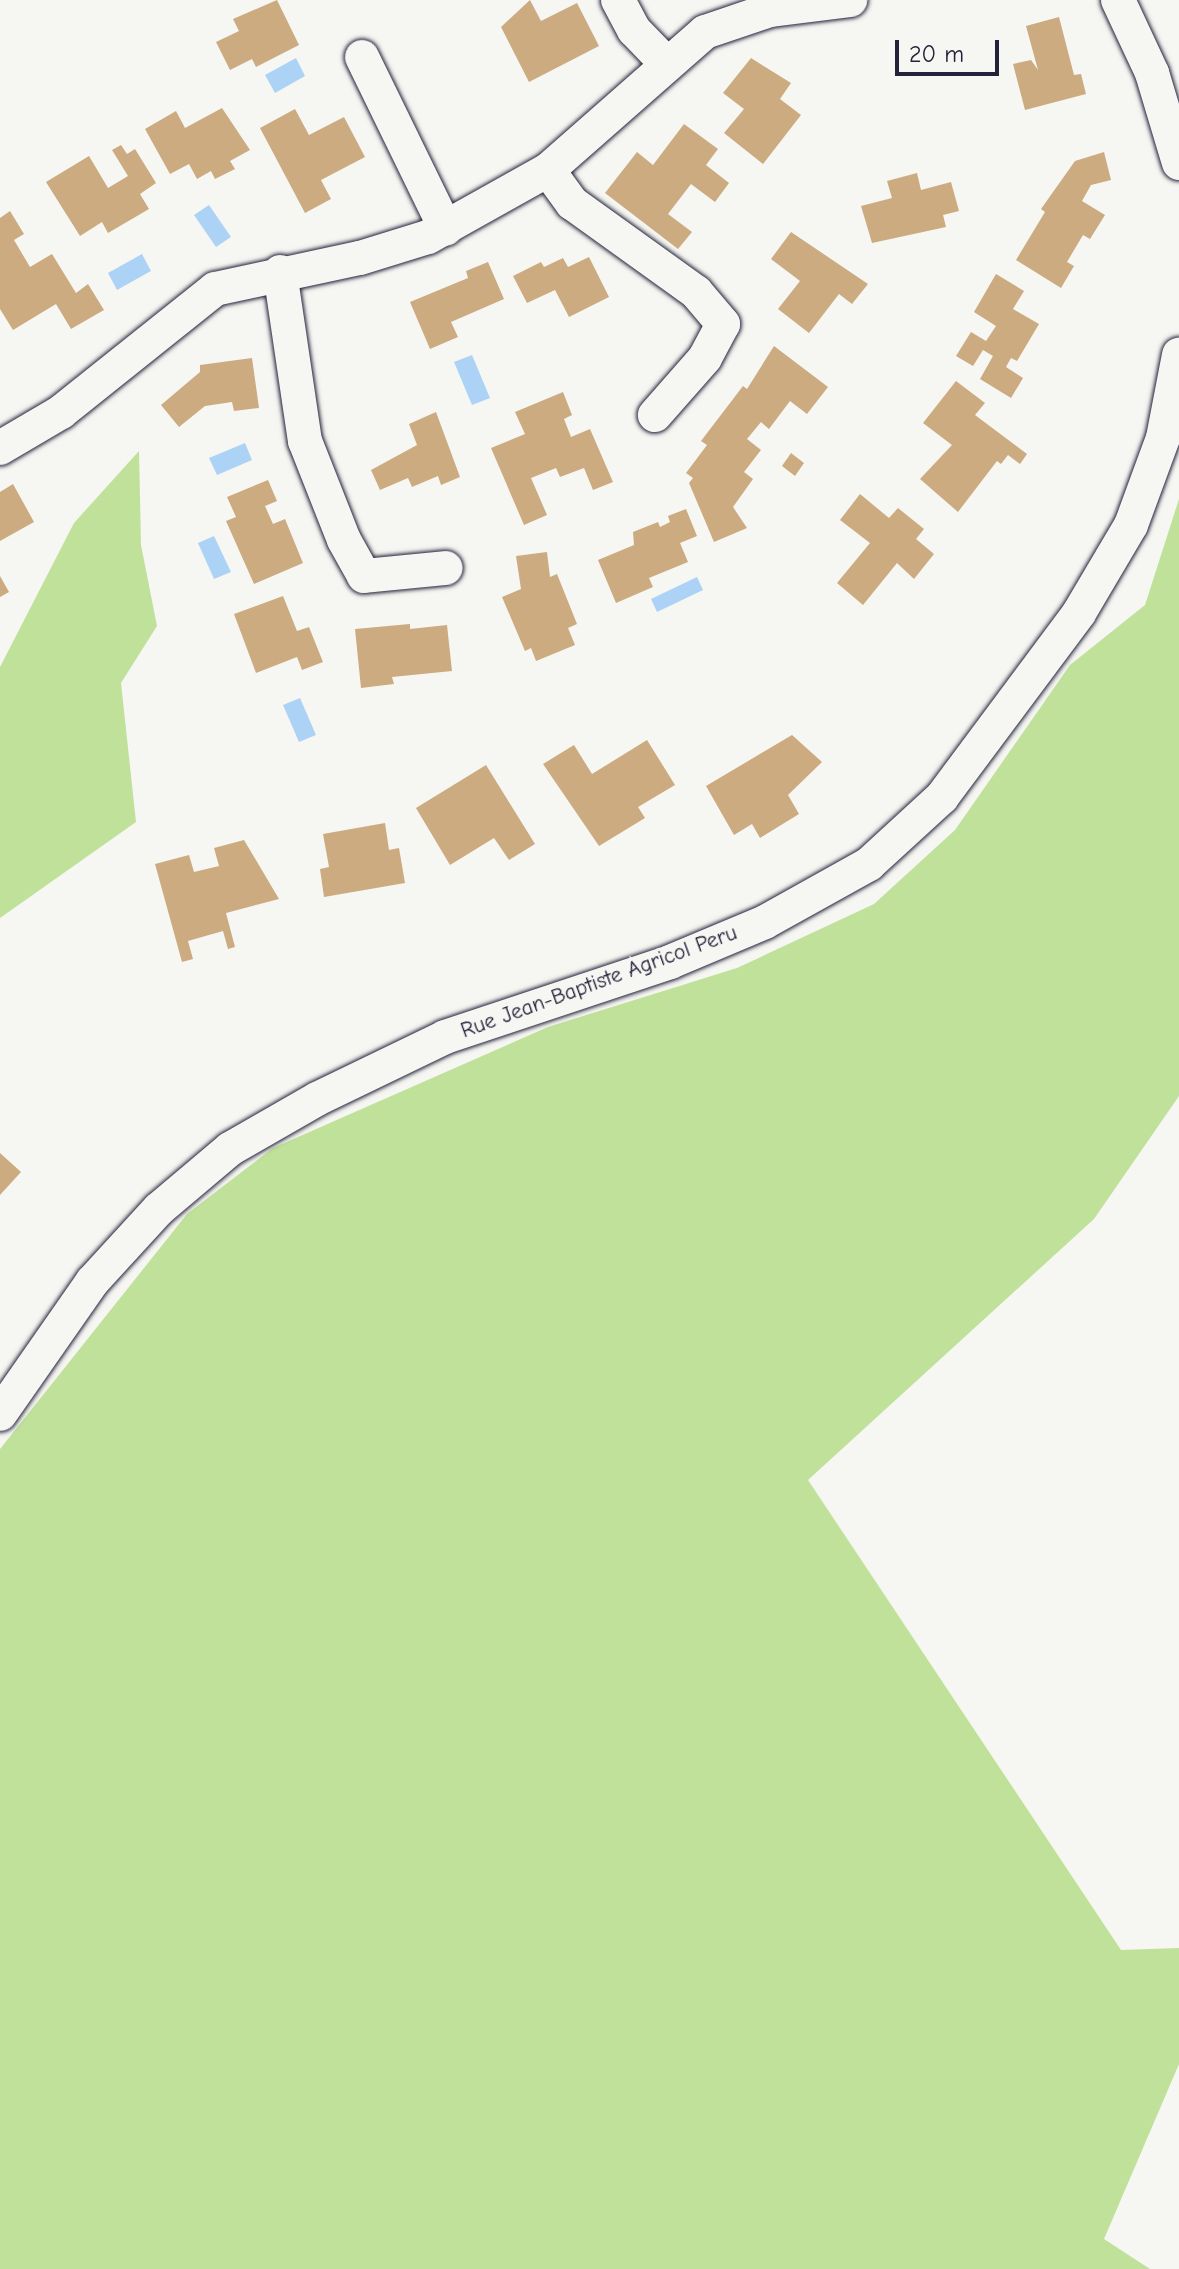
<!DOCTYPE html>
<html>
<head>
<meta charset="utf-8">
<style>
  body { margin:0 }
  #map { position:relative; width:1179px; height:2269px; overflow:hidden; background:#f6f6f2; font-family:"Comic Neue",sans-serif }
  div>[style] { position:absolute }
  .green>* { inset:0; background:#c0e19a }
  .water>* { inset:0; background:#acd3f6 }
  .building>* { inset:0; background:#ccab80 }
  .roads { filter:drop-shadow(0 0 2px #22223b) drop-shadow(0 0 2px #22223b) }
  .minor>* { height:34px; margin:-17px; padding:0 17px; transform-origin:17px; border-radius:17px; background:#f6f6f2 }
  span { translate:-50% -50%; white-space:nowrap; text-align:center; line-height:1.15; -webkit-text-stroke:6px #f6f6f2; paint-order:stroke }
  .street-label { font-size:22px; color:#22223b }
  .scale { position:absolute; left:895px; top:40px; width:104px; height:36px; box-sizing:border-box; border:4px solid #22223b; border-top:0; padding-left:10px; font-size:24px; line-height:28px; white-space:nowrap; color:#22223b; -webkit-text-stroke:6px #f6f6f2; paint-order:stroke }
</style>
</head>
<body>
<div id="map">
  <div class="green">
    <i style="clip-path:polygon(139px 451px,141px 545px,157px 626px,121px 683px,136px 822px,0 918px,0 667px,74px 523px)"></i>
    <i style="clip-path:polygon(1179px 499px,1179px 1096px,1094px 1219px,808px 1480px,1121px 1950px,1179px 1948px,1179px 2064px,1104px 2239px,1150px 2269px,0 2269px,0 1449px,187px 1214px,273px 1148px,548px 1027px,737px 968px,874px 904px,955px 830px,1070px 665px,1145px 605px)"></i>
  </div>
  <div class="water">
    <i style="clip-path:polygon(296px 58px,305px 76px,275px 93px,265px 75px)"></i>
    <i style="clip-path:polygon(209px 205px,231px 237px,216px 247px,194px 215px)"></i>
    <i style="clip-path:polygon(142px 254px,151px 271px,117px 290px,108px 273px)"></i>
    <i style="clip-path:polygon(472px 355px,490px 398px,472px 405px,454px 362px)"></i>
    <i style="clip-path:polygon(245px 443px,252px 460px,217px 475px,209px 458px)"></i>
    <i style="clip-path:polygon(214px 536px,231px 572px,214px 579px,198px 543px)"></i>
    <i style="clip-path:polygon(697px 577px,703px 590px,657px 612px,651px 599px)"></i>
    <i style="clip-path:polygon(300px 698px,316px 735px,299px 742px,283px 705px)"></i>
  </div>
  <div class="building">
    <i style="clip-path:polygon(277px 0,299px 45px,256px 67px,252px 59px,230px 70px,216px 42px,239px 31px,233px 19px)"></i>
    <i style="clip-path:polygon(530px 0,541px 21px,577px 3px,599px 46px,529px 82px,501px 27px)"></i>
    <i style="clip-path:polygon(1059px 17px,1074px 75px,1081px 74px,1086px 94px,1025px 110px,1013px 64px,1031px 60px,1038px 70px,1026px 26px)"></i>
    <i style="clip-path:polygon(751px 58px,791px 83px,780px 99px,801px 115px,763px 164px,724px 133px,744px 109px,723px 93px)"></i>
    <i style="clip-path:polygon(222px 108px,250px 150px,230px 161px,235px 169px,215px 179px,211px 171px,197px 179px,189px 164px,170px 174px,145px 129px,176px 111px,185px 128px)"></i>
    <i style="clip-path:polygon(295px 109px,309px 135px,344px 117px,365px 157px,321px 180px,331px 199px,305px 213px,260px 128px)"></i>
    <i style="clip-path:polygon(684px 124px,718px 149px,706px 165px,729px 183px,715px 202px,691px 184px,668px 214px,692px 232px,678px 249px,605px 193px,637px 152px,653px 165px)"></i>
    <i style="clip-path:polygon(121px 145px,127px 154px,135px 149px,156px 183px,140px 194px,149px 209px,108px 233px,102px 222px,80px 236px,46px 182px,89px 156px,108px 188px,128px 176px,112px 150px)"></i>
    <i style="clip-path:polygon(1104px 152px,1111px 180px,1091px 185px,1082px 201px,1105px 215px,1090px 239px,1083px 235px,1067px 262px,1074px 266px,1061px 288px,1016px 260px,1045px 212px,1041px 209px,1075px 161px)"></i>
    <i style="clip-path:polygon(917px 173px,921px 190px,951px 182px,959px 211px,943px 215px,946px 227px,872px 243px,861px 206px,892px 198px,887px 181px)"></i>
    <i style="clip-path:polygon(10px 211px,24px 234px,14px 240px,30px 267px,52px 254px,76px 293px,88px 284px,104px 310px,71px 329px,56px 304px,13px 330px,0 309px,0 218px)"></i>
    <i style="clip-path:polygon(791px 232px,868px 284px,852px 304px,839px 294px,809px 333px,778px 309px,800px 281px,771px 259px)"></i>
    <i style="clip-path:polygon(589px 257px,609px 297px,569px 317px,555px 290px,527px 303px,513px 276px,541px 262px,544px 267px,563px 258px,568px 267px)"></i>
    <i style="clip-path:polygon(488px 262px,504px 299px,451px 322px,458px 337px,430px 349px,410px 302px,468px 278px,466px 271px)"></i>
    <i style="clip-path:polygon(996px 274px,1024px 291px,1013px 309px,1039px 324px,1017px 361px,1011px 358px,1006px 367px,1023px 378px,1011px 398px,980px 379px,993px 356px,983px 350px,973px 366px,956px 356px,971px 332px,986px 341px,996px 326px,974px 312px)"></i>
    <i style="clip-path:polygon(774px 346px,828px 387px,807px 414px,790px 401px,769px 429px,761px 422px,747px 439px,761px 450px,744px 472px,753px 479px,733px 507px,747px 528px,714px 542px,689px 483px,693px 478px,686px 473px,707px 445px,701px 441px,743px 386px,747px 389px)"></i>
    <i style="clip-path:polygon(252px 358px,259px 408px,234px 411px,232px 402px,205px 406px,179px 427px,161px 405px,200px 372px,200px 365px)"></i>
    <i style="clip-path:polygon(956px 381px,985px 403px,975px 415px,1027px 454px,1020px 464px,1008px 455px,1001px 464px,997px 461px,958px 512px,920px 479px,952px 445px,923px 423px)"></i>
    <i style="clip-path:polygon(563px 392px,572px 415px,564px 419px,571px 437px,590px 429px,613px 482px,593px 490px,584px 468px,560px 477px,556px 468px,531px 478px,547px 515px,524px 525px,491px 448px,525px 434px,515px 412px)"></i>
    <i style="clip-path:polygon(436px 412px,460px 477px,441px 485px,438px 476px,412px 487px,408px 478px,380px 490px,371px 470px,417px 445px,409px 424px)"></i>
    <i style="clip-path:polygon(791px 453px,804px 463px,795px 476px,782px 466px)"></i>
    <i style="clip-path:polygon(268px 480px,277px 501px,265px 506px,273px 524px,285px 519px,303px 563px,254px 584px,226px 521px,236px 517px,227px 497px)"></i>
    <i style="clip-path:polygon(13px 484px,34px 522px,0 541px,0 492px)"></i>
    <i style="clip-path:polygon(860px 494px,889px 518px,898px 508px,924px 529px,916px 539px,934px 554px,914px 579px,897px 563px,863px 605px,837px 583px,870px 543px,840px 520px)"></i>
    <i style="clip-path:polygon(686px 509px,697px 536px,680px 543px,688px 562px,649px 578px,653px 587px,616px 603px,598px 560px,634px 545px,633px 532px,658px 522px,660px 527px,670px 522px,668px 516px)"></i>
    <i style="clip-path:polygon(547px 552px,550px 577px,557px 574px,577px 624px,568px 628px,575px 645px,536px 661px,531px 648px,525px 651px,502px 597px,521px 589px,516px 556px)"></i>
    <i style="clip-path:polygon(0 576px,9px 592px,0 597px)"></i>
    <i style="clip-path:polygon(283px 596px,297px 631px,309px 627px,323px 662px,302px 670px,297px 657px,256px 673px,234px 614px)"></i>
    <i style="clip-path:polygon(410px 624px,410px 629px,447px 625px,452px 671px,392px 677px,394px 684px,361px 688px,355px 629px)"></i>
    <i style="clip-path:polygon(792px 735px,822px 762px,788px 795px,799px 814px,760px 838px,752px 824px,734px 835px,706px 786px)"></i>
    <i style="clip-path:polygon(647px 740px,675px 785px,638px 807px,645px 818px,599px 846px,543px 764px,574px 745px,592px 774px)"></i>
    <i style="clip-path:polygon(486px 765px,535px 844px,509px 860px,494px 838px,450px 865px,416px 808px)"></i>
    <i style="clip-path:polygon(385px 823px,389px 850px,399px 848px,405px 883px,324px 897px,320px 869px,329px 867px,323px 834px)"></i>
    <i style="clip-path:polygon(244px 840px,279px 899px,226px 913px,235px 947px,228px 949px,223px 931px,188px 941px,193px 959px,182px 962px,155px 864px,189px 855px,194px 872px,219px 866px,214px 848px)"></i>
    <i style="clip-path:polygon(0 1153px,21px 1172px,0 1195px)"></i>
  </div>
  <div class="roads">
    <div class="minor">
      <i style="left:618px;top:0;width:34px;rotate:62deg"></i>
      <i style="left:634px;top:30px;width:45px;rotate:45.9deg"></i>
      <i style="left:1118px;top:0;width:81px;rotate:65deg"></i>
      <i style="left:1152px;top:73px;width:94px;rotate:73.3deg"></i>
      <i style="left:362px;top:57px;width:191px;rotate:64deg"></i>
      <i style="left:548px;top:170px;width:41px;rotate:54deg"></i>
      <i style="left:572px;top:203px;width:153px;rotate:35.7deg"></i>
      <i style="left:696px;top:292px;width:42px;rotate:49.8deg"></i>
      <i style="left:723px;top:324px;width:38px;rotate:118deg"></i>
      <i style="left:705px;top:358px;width:76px;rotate:131.3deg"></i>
      <i style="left:280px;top:272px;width:171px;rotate:81.6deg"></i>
      <i style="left:305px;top:441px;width:106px;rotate:68.5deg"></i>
      <i style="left:344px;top:540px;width:41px;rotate:60.9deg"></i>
      <i style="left:364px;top:576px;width:82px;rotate:-5.6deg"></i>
      <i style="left:0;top:448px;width:71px;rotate:-30.5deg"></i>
      <i style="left:61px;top:412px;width:197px;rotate:-38.6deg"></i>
      <i style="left:215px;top:289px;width:148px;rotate:-12.1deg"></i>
      <i style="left:360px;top:258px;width:71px;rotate:-17.2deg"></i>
      <i style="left:428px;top:237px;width:137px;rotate:-29.2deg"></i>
      <i style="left:548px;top:170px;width:209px;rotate:-41.3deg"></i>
      <i style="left:705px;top:32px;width:69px;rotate:-18.7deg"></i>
      <i style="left:770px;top:10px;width:81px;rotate:-7.1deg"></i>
      <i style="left:0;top:1414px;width:161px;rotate:-55.1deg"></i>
      <i style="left:92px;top:1282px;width:99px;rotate:-47.5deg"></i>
      <i style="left:159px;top:1209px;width:93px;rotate:-40.2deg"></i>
      <i style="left:230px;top:1149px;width:100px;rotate:-29.9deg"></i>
      <i style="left:317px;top:1099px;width:142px;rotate:-25.8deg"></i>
      <i style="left:445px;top:1037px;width:237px;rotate:-18.4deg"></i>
      <i style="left:670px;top:962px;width:103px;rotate:-22.8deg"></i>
      <i style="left:765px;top:922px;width:119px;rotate:-29.1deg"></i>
      <i style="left:869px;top:864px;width:99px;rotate:-42.5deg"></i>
      <i style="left:942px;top:797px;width:229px;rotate:-53.3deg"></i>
      <i style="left:1079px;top:613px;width:102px;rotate:-59.4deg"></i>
      <i style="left:1131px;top:525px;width:93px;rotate:-69.8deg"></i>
      <i style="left:1163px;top:438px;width:85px;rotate:-79.1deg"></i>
    </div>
  </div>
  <div class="street-label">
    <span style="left:599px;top:982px;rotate:-20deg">Rue Jean-Baptiste Agricol Peru</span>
  </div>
  <div class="scale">20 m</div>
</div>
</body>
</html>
